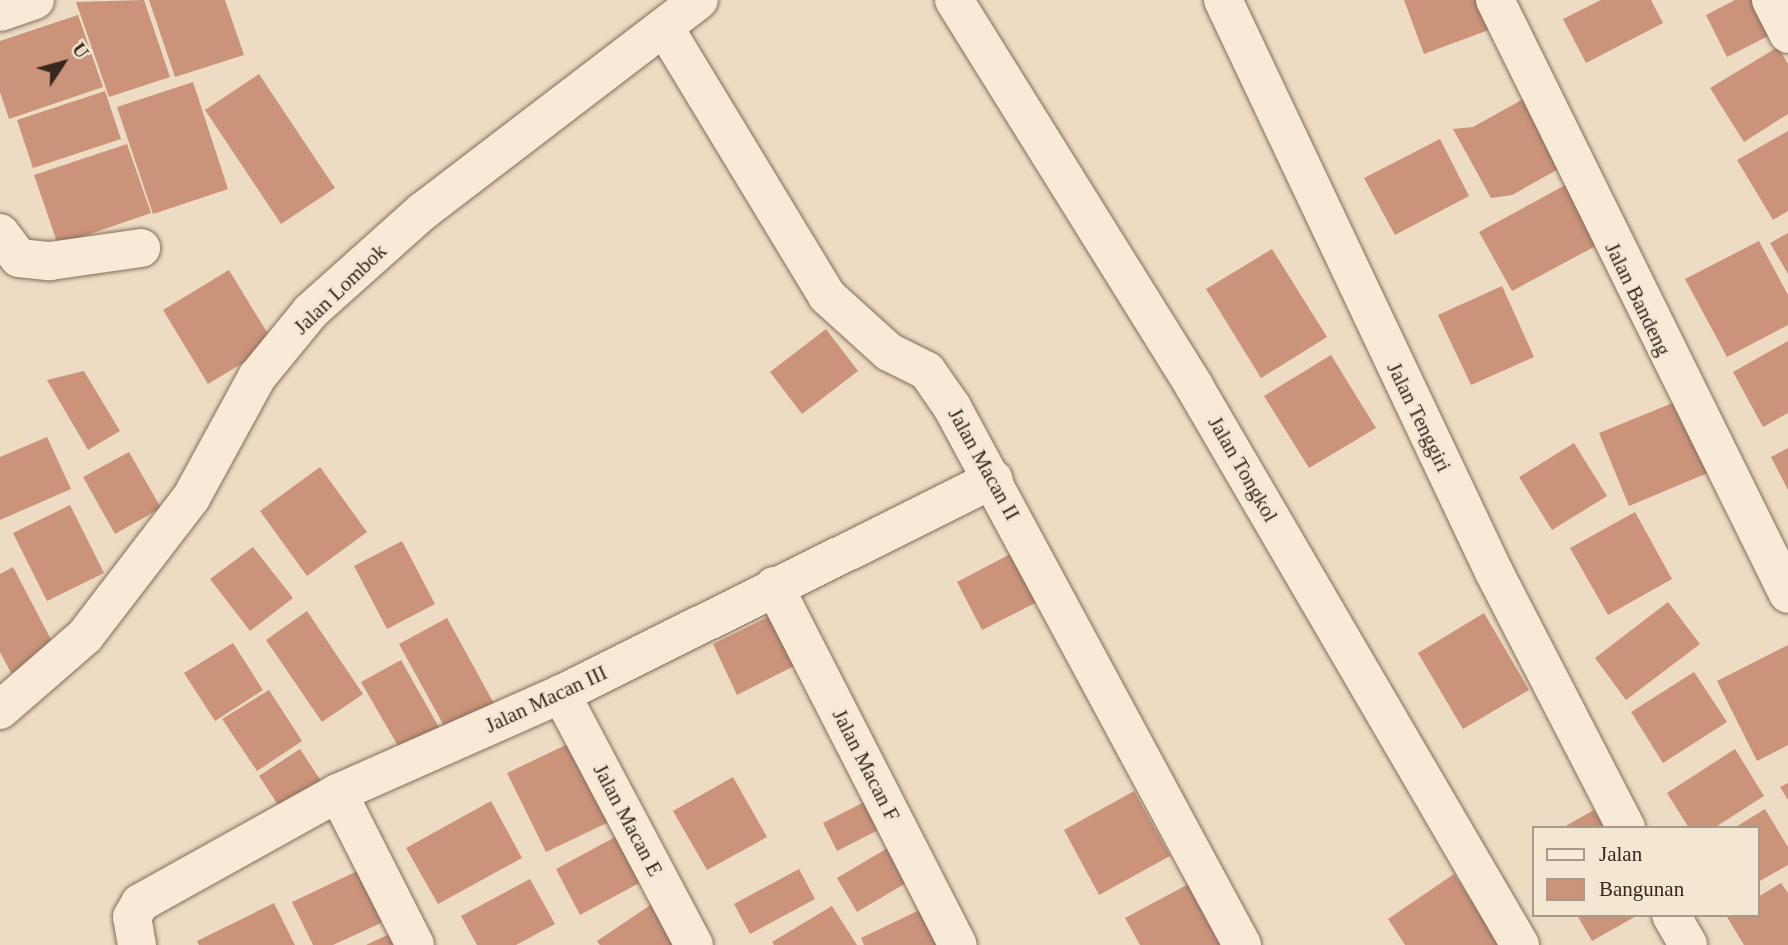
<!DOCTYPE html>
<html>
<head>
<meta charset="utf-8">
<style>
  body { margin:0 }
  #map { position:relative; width:1788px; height:945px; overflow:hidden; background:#eddcc3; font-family:Georgia,serif }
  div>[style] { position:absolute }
  .building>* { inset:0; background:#ca937a }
  .roads { filter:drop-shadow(0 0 2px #866d5a) drop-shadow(0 0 2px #866d5a) }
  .minor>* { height:38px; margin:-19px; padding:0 19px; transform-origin:19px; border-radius:19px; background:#f8ead6 }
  span { translate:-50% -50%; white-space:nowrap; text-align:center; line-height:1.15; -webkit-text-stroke:5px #f4e7d2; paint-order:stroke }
  .street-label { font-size:21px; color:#37271e }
  .legend { position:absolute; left:1532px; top:826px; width:228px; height:91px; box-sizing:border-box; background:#f4e7d2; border:2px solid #a89a8a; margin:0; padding:9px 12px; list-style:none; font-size:21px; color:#37271e }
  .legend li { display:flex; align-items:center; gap:14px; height:35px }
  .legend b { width:35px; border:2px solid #a89a8a }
  .north { position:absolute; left:28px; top:28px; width:70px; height:70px; -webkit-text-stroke:5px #f4e7d2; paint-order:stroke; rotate:54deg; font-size:19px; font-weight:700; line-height:28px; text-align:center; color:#37271e }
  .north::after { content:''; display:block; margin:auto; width:24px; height:32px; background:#37271e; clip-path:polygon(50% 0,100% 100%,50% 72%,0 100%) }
</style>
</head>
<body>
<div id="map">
  <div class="building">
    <i style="clip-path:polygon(144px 0,170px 77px,109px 97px,76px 2px)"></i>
    <i style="clip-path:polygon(149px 0,225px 0,244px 55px,175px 77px)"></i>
    <i style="clip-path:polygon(1404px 0,1483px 0,1494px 28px,1424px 54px)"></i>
    <i style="clip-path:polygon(1601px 0,1651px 0,1663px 23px,1586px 63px,1563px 19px)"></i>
    <i style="clip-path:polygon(1735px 0,1765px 0,1780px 30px,1727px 57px,1706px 15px)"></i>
    <i style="clip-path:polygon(78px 15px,103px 87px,9px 119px,0 92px,0 41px)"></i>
    <i style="clip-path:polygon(1778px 47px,1788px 64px,1788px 114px,1744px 142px,1710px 88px)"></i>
    <i style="clip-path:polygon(259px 74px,335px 188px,281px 224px,205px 110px)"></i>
    <i style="clip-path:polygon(193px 82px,228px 189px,153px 214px,117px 107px)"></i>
    <i style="clip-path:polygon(105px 91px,121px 139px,33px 168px,17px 120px)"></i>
    <i style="clip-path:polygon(1534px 93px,1571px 162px,1512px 195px,1491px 198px,1453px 129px,1473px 127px)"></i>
    <i style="clip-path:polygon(1788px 131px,1788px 211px,1773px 220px,1737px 160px)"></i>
    <i style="clip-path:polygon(1440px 139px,1469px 196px,1395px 235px,1364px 178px)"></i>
    <i style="clip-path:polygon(127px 144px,151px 213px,58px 245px,34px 175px)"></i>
    <i style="clip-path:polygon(1571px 182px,1603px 242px,1512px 291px,1479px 232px)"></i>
    <i style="clip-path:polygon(1788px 233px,1788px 274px,1770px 243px)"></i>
    <i style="clip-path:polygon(1759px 241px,1788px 295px,1788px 325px,1727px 357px,1685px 279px)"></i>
    <i style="clip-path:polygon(1272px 249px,1327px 337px,1261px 378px,1206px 289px)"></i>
    <i style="clip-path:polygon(229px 270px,274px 344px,208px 384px,163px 310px)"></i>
    <i style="clip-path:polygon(1502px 286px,1534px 357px,1471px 385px,1438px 315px)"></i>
    <i style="clip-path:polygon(826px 329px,858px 371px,802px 414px,770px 372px)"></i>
    <i style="clip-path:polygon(1788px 341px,1788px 413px,1763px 427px,1733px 372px)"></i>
    <i style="clip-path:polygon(1331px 355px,1376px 428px,1309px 468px,1264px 396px)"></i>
    <i style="clip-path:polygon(84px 371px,120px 431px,88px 450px,47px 380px)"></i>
    <i style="clip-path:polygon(1680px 400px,1710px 472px,1629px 506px,1599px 433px)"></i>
    <i style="clip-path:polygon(47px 437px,71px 489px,0 520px,0 457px)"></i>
    <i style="clip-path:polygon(1574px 443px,1607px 496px,1552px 530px,1519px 477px)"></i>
    <i style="clip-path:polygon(1788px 448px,1788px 490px,1771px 457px)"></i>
    <i style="clip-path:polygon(129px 452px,161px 508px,115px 534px,83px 477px)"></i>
    <i style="clip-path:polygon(320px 467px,367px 532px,307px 576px,260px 511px)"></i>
    <i style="clip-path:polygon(70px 505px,104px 573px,47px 601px,13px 533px)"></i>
    <i style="clip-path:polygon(1635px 512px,1672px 579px,1608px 615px,1570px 548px)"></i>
    <i style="clip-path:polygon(402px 541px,435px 604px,387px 629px,354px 566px)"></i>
    <i style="clip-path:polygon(253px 547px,293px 598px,250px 631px,210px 579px)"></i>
    <i style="clip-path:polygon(1022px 548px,1047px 597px,982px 630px,957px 582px)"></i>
    <i style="clip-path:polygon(13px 567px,57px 651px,11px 673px,0 652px,0 574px)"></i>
    <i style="clip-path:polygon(1668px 602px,1700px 644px,1626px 700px,1595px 658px)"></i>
    <i style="clip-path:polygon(307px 611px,363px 694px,322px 722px,266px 640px)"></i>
    <i style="clip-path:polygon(1484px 613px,1529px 690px,1463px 729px,1418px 653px)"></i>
    <i style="clip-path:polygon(770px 616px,794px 666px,737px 695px,713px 644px)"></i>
    <i style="clip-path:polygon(447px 618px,497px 709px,449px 735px,399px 644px)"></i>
    <i style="clip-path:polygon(233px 643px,263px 690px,215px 721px,184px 673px)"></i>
    <i style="clip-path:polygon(1788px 645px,1788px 745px,1757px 761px,1717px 681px)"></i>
    <i style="clip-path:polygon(401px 660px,441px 731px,402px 753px,361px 682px)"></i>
    <i style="clip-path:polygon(1694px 672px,1727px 722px,1663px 763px,1631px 712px)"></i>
    <i style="clip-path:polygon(269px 690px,302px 741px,257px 771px,222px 719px)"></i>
    <i style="clip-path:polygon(572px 742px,611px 821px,546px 852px,507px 773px)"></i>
    <i style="clip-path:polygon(300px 749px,327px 790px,286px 817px,259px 776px)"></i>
    <i style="clip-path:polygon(1735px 749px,1764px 796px,1714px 828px,1689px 828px,1667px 793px)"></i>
    <i style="clip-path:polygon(733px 777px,767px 837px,707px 870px,673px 811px)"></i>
    <i style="clip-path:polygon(1788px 783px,1788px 800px,1780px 787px)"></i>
    <i style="clip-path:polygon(1134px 791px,1170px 856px,1099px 895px,1064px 830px)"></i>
    <i style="clip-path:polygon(878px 795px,892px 823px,837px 851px,823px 823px)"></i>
    <i style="clip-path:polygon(491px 801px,522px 858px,438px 904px,406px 848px)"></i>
    <i style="clip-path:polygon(1765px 809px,1788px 847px,1788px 865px,1758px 882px,1758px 828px,1734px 828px)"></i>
    <i style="clip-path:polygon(1594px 810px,1604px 828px,1562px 828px)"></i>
    <i style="clip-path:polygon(630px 829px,654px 875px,580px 915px,556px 869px)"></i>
    <i style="clip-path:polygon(901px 840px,921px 874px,857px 912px,837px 878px)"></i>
    <i style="clip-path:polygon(370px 865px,394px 917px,333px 945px,313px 945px,292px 902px)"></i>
    <i style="clip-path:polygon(799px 869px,815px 899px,750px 934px,734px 904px)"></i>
    <i style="clip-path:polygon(1454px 874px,1501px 945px,1405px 945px,1388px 919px)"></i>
    <i style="clip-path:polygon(530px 879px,555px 924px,516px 945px,477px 945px,461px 916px)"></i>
    <i style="clip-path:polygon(1198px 879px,1235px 945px,1140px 945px,1125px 918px)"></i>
    <i style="clip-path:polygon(1781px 883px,1788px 893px,1788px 945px,1744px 945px,1727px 917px,1758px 915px,1758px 897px)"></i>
    <i style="clip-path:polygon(655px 902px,683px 945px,600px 945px,597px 941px)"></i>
    <i style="clip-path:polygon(274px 903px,295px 945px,199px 945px,197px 941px)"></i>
    <i style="clip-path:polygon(930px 905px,949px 945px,864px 945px,861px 938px)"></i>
    <i style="clip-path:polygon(832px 906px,857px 945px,774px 945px,772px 942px)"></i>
    <i style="clip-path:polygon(1577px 915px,1638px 915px,1592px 941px)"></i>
    <i style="clip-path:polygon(402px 928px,410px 945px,366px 945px)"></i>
  </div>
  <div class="roads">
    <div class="minor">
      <i style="left:954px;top:0;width:455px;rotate:58.1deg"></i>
      <i style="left:1194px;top:386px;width:647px;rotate:59.75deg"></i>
      <i style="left:1223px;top:0;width:633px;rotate:64.65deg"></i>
      <i style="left:1494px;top:572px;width:288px;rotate:62.7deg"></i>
      <i style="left:1495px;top:0;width:662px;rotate:63.74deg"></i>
      <i style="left:1771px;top:0;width:38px;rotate:63deg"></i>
      <i style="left:0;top:12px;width:37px;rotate:-19deg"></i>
      <i style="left:666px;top:30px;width:311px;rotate:58.8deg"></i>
      <i style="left:827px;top:296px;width:84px;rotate:42.1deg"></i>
      <i style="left:889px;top:352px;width:42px;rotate:26.6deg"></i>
      <i style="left:927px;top:371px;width:44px;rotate:55.2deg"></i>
      <i style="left:952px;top:407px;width:611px;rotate:61.67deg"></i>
      <i style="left:0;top:233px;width:31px;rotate:53deg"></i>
      <i style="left:19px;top:258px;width:31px;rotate:6deg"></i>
      <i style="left:50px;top:261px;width:92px;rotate:-8.1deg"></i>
      <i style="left:774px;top:586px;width:403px;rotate:62.9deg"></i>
      <i style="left:561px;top:694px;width:284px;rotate:62.1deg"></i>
      <i style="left:0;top:710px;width:113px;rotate:-41deg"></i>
      <i style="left:85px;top:636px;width:174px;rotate:-52.5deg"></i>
      <i style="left:191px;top:498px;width:138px;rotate:-61.4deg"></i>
      <i style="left:257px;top:377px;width:85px;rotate:-50.7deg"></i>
      <i style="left:311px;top:311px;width:150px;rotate:-41.8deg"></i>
      <i style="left:423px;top:211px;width:347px;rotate:-37.4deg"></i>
      <i style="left:338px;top:793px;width:170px;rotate:63.1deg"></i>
      <i style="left:1671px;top:915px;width:34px;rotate:60deg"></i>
      <i style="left:137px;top:945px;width:28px;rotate:-100deg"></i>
      <i style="left:132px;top:917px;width:16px;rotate:-60deg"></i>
      <i style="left:140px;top:903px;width:227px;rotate:-29.1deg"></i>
      <i style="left:338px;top:793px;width:244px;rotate:-23.9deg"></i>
      <i style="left:561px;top:694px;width:483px;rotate:-26.4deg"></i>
    </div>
  </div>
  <div class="street-label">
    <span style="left:340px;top:289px;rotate:-44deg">Jalan Lombok</span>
    <span style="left:1638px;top:299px;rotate:64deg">Jalan Bandeng</span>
    <span style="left:1419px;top:417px;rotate:64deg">Jalan Tenggiri</span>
    <span style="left:984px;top:464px;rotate:61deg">Jalan Macan II</span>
    <span style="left:1243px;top:469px;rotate:60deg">Jalan Tongkol</span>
    <span style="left:546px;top:699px;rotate:-25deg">Jalan Macan III</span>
    <span style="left:866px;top:765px;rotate:63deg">Jalan Macan F</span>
    <span style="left:628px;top:820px;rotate:62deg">Jalan Macan E</span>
  </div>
  <ul class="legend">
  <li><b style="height:9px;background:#f8ead6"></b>Jalan</li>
  <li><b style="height:19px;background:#ca937a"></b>Bangunan</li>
  </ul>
  <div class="north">U</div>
</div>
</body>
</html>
